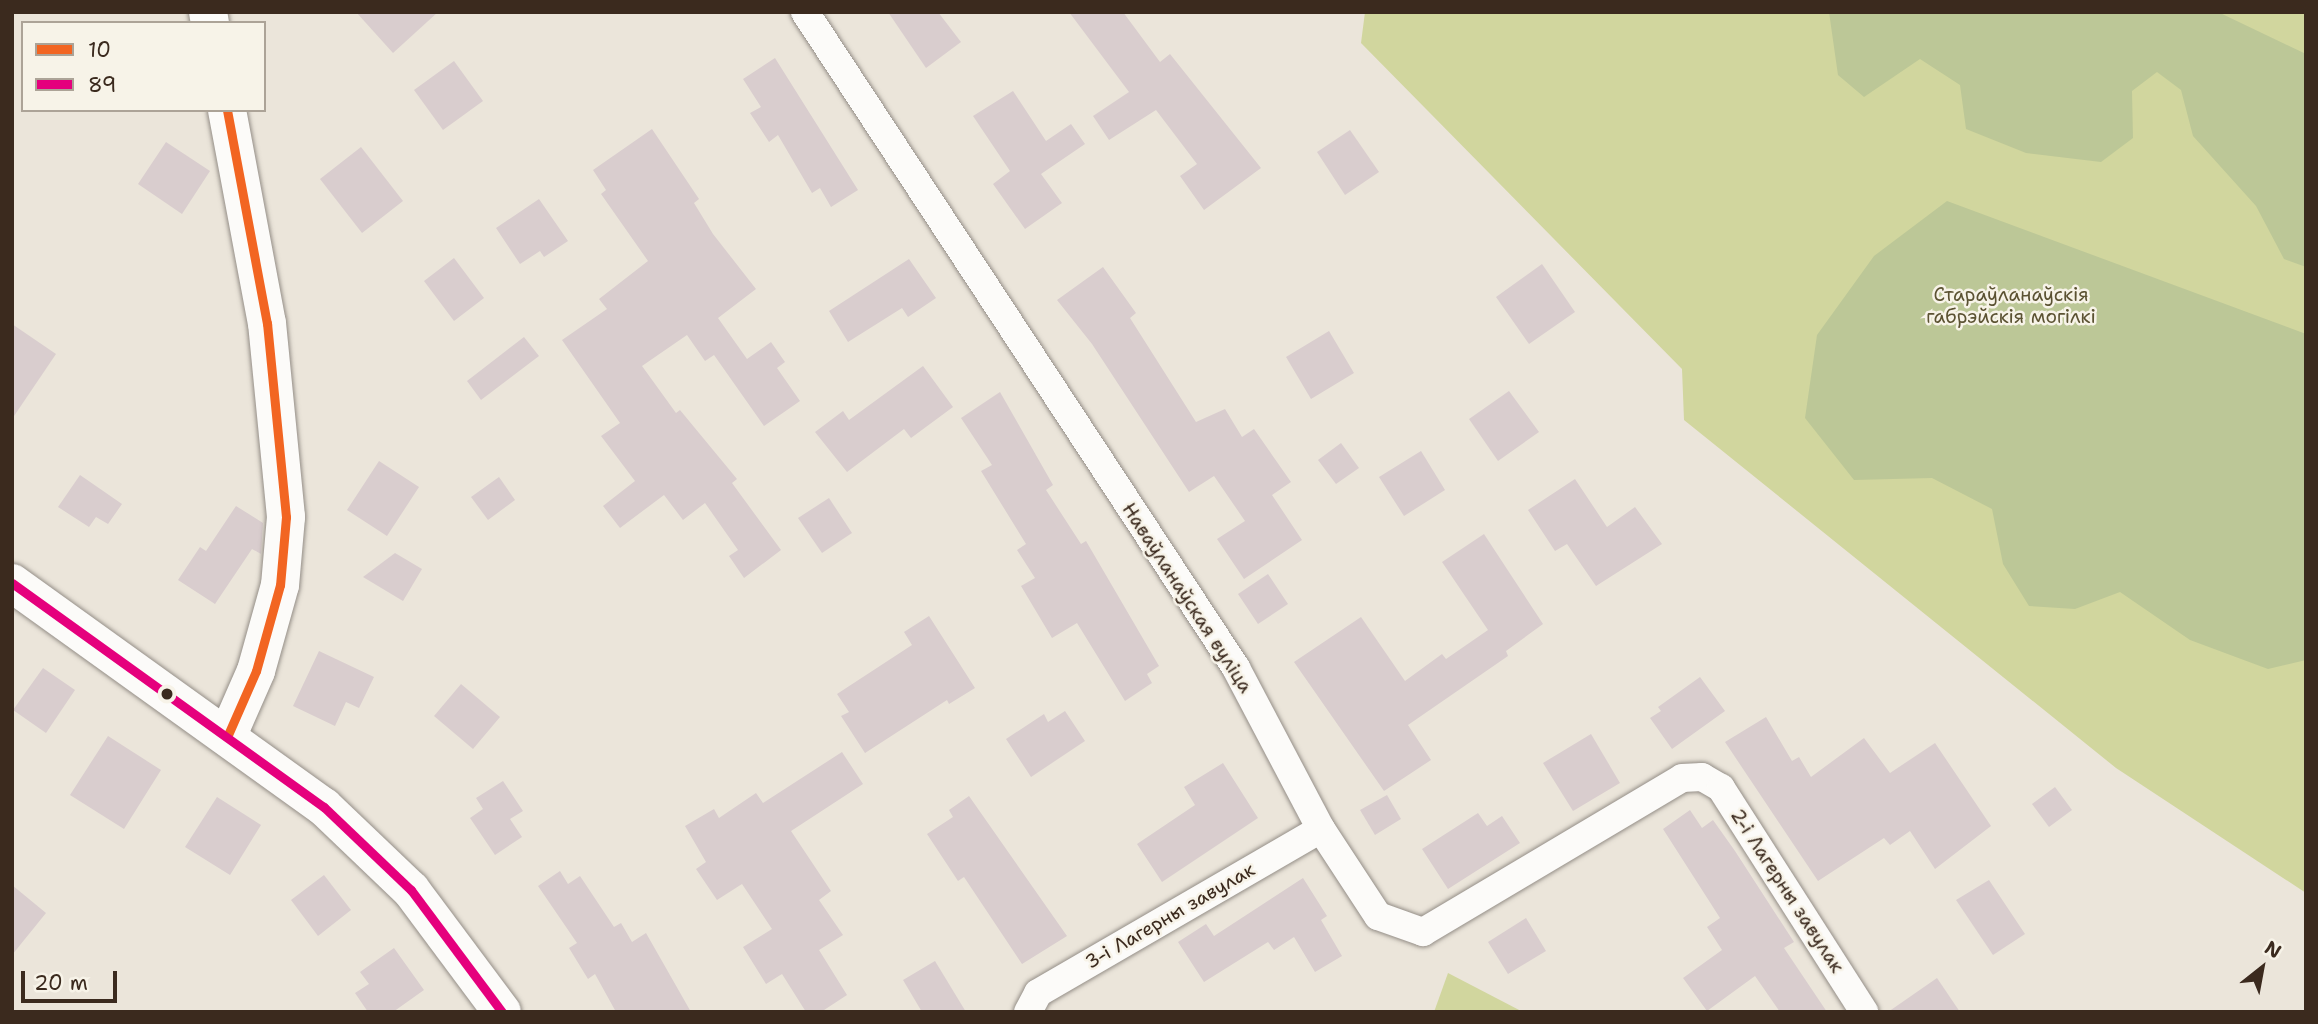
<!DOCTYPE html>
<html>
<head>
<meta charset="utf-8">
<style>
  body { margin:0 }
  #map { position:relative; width:2318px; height:1024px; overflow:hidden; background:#ebe5da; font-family:"Shantell Sans",sans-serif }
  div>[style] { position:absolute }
  .green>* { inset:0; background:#d1d69e }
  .forest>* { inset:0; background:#bcc797 }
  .building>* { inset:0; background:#d9cdce }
  .roads { filter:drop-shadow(0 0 2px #948e87) drop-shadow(0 0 2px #948e87) }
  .street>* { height:28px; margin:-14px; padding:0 14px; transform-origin:14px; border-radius:14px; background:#fcfbf9 }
  .secondary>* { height:38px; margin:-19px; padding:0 19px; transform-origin:19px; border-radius:19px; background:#fcfbf9 }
  .bus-1>* { height:9px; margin:-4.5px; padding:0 4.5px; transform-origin:4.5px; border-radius:4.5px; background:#f26522 }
  .bus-2>* { height:9px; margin:-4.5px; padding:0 4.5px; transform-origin:4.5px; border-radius:4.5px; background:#e5007d }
  .dots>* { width:19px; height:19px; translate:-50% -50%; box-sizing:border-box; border:4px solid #f7f3e8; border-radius:50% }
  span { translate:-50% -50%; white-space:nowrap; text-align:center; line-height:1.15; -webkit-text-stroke:5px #f7f3e8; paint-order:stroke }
  .park-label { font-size:19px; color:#5b5232 }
  .street-label { font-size:19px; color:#3b2a1e }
  .frame { position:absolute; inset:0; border:14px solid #3b2a1e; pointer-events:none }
  .legend { position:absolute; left:21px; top:21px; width:245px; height:91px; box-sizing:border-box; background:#f7f3e8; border:2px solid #aca397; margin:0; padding:9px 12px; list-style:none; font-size:21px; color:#3b2a1e }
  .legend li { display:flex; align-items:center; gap:14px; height:35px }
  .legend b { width:35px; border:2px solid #aca397 }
  .north { position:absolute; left:2227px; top:933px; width:70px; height:70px; -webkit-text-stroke:5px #f7f3e8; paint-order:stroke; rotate:31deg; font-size:19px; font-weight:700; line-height:28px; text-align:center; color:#3b2a1e }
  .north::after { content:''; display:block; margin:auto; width:24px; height:32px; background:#3b2a1e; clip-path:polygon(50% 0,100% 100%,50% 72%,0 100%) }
  .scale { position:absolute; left:21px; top:971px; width:96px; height:32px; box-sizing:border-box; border:4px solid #3b2a1e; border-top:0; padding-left:9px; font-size:21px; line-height:24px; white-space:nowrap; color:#3b2a1e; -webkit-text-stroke:5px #f7f3e8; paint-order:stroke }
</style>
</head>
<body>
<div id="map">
  <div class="green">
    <i style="clip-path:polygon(1365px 12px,2306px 12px,2306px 893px,2116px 768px,1684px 420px,1682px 369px,1361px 43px)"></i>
    <i style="clip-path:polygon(1448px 973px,1523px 1012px,1434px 1012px)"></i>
  </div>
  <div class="forest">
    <i style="clip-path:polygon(1829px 12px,2218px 12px,2306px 54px,2306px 267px,2284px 259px,2256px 206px,2193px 136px,2181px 90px,2157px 72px,2132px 91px,2133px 138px,2101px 162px,2026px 153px,1966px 129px,1960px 85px,1920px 59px,1864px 97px,1838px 75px)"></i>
    <i style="clip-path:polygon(1947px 201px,2306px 334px,2306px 660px,2268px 669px,2190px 640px,2120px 592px,2075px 609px,2029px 606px,2003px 564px,1992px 509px,1932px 478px,1854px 480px,1805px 418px,1817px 335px,1874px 256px)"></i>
  </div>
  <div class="building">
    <i style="clip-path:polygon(356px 12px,438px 12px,393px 53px)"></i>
    <i style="clip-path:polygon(888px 12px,938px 12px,961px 42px,926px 68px)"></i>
    <i style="clip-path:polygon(1069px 12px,1123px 12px,1160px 62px,1170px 54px,1261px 168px,1204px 210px,1180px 176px,1197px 164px,1156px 110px,1109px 140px,1093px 116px,1129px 92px)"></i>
    <i style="clip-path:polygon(775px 58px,858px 190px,831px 207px,820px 188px,812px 193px,778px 135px,769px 142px,750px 113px,761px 107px,743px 79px)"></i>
    <i style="clip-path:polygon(454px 61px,483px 101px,443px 130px,414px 90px)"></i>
    <i style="clip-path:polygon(1013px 91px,1046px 141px,1071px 124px,1085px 144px,1041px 174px,1062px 203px,1025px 229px,993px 184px,1010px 171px,973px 116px)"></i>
    <i style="clip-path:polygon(652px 129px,699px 199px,694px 203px,713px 234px,756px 289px,718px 318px,747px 359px,771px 342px,785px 362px,777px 368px,800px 401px,764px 426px,714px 355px,705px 361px,687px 335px,642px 366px,676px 413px,680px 410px,737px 479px,732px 483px,781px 550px,744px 578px,729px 556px,738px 550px,705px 503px,683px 520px,664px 495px,620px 528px,603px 506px,635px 481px,601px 436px,620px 423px,562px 340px,607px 309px,599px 299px,648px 261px,601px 194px,606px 190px,593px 170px)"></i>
    <i style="clip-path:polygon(1350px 130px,1379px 172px,1345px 195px,1317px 152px)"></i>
    <i style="clip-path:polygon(166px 142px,210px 171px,182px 214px,138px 184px)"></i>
    <i style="clip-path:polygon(361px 147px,403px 201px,362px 233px,320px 179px)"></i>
    <i style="clip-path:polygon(539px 199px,568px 241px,544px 257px,540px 251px,520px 264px,496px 228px)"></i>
    <i style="clip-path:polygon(454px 258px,484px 298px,454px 321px,424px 281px)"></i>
    <i style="clip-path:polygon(909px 259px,936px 298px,908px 317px,902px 308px,848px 342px,829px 311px)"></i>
    <i style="clip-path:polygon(1542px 264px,1575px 312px,1529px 344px,1496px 297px)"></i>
    <i style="clip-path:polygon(1103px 267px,1136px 313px,1130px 318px,1196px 422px,1225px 409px,1242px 437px,1254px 429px,1291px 482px,1272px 495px,1302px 540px,1244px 579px,1217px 539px,1245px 521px,1214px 476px,1189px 492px,1092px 344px,1057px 300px)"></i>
    <i style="clip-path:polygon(12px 324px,56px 354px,12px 419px)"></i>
    <i style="clip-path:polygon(1329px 331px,1354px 373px,1311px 399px,1286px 357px)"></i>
    <i style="clip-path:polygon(524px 337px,539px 356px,481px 400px,467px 381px)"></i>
    <i style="clip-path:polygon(923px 366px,953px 407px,911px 438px,904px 429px,847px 472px,815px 432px,843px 411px,849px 420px)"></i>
    <i style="clip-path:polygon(1509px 391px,1539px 432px,1498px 461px,1469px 419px)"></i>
    <i style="clip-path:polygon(1000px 392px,1053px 485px,1046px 490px,1081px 544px,1086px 541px,1159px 666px,1147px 674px,1152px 683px,1125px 701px,1077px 623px,1052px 638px,1021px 586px,1035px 578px,1017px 550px,1026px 544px,981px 471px,992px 465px,961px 418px)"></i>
    <i style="clip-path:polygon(1341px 443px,1359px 468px,1336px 484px,1318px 460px)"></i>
    <i style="clip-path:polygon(1421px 451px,1445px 490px,1404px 516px,1379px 477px)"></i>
    <i style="clip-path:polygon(379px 461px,419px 487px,387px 536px,347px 510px)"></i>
    <i style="clip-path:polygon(80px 475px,122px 504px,108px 524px,96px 517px,89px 527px,58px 507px)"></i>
    <i style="clip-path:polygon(499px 477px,515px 500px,488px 520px,471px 497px)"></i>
    <i style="clip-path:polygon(1575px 479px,1607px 527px,1635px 507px,1662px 544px,1596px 586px,1567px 544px,1555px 551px,1528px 510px)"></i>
    <i style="clip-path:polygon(829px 498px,852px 533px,822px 553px,798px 518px)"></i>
    <i style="clip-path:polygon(236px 506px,263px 523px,261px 554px,252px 549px,215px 604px,178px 580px,200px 547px,206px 551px)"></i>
    <i style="clip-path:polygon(1484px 534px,1543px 624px,1506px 651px,1508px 656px,1408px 725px,1431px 760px,1384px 791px,1294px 662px,1361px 617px,1405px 681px,1442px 654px,1446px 659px,1488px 630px,1442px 562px)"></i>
    <i style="clip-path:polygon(395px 553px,422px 569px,403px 601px,363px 577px)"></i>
    <i style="clip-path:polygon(1268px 574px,1288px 604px,1258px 624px,1238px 594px)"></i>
    <i style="clip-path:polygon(929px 616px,975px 688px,949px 704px,947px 700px,865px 753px,841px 716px,849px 712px,837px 694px,912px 645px,904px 632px)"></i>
    <i style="clip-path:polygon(319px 651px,374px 677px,359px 708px,346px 702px,335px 726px,293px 706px)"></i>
    <i style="clip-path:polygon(43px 668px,75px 690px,46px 733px,13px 710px)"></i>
    <i style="clip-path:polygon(1700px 677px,1725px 711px,1672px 749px,1650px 718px,1661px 711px,1658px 707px)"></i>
    <i style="clip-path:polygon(461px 684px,500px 717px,473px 749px,434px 716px)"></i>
    <i style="clip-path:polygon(1065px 711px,1085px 741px,1031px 777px,1006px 739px,1044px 714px,1048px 722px)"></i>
    <i style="clip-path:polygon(1766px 717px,1792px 761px,1799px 757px,1811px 777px,1864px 738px,1890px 773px,1935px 743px,1991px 826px,1935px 869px,1910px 831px,1890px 845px,1884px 838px,1818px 881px,1725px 742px)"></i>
    <i style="clip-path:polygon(1591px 734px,1620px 783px,1573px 811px,1543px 763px)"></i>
    <i style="clip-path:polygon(108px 736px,161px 770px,124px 829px,70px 795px)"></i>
    <i style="clip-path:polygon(842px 752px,863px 784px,791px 831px,831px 891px,819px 900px,843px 935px,819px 950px,847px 995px,821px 1012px,806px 1012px,782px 974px,766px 984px,743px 947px,772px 929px,742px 884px,717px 900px,696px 869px,706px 862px,685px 826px,714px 809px,719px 818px,756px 793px,763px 803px)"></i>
    <i style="clip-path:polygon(1223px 763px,1258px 818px,1162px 882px,1137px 844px,1195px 805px,1184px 787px)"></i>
    <i style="clip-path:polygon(503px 781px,523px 811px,510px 819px,522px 837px,495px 855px,470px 818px,483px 809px,476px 798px)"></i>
    <i style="clip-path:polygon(2055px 787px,2072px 810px,2049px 827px,2032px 804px)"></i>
    <i style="clip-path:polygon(1387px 795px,1401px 819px,1375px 835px,1360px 810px)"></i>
    <i style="clip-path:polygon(969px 796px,1067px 936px,1022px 964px,964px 877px,958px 881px,927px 834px,953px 817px,949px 810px)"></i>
    <i style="clip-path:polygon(217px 797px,261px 825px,230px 875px,185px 847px)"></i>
    <i style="clip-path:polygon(1690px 810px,1702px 828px,1713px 820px,1735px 851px,1794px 942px,1784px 948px,1827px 1012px,1780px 1012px,1755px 976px,1707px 1011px,1683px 978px,1722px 950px,1707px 927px,1720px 918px,1663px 829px)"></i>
    <i style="clip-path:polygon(1478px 813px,1487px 826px,1502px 816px,1520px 843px,1448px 889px,1422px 849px)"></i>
    <i style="clip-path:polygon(560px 871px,568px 884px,580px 876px,614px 927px,621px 923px,632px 942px,646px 933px,691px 1012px,616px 1012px,595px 974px,588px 979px,569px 948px,577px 943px,538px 886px)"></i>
    <i style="clip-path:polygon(324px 875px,351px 910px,318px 936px,291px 900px)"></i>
    <i style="clip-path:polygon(1303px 878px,1327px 916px,1321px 920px,1342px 956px,1315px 972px,1294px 937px,1274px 950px,1268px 942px,1204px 982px,1178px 942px,1206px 924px,1214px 936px)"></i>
    <i style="clip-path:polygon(1989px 880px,2025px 934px,1993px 955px,1956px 900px)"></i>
    <i style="clip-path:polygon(12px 885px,46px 913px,12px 955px)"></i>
    <i style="clip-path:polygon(1526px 918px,1546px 951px,1508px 974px,1488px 942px)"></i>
    <i style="clip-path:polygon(394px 948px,424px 990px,393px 1012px,368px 1012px,355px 993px,369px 984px,360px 972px)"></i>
    <i style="clip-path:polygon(935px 961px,966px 1012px,922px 1012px,903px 980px)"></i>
    <i style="clip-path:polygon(1937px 978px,1960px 1012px,1888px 1012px)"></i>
  </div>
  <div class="roads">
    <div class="street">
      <i style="left:805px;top:12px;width:785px;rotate:56.69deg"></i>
      <i style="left:1236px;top:668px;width:182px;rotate:62.2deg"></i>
      <i style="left:1321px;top:829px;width:104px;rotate:56.8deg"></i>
      <i style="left:1378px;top:916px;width:48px;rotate:19.6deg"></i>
      <i style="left:1423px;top:932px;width:301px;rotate:-30.7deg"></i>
      <i style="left:1682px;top:778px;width:20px;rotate:-3deg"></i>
      <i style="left:1702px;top:777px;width:22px;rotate:30deg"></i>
      <i style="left:1721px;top:788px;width:266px;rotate:57.4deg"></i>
      <i style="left:1028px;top:1012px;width:21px;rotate:-62deg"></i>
      <i style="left:1038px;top:993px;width:327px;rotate:-30.1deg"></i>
    </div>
    <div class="secondary">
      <i style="left:208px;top:12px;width:11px;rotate:80deg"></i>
      <i style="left:227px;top:110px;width:217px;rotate:79.4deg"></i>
      <i style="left:267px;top:323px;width:195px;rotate:84.4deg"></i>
      <i style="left:286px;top:517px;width:68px;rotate:95deg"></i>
      <i style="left:280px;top:585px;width:89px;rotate:105.6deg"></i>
      <i style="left:256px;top:671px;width:72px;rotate:113.7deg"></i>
      <i style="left:12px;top:583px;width:384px;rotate:35.7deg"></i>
      <i style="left:324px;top:807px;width:120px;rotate:43.7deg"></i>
      <i style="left:411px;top:890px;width:152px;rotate:53.3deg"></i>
    </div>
  </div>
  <div class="bus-1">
    <i style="left:227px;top:110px;width:217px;rotate:79.4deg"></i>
    <i style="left:267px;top:323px;width:195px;rotate:84.4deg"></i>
    <i style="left:286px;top:517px;width:68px;rotate:95deg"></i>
    <i style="left:280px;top:585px;width:89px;rotate:105.6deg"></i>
    <i style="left:256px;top:671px;width:72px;rotate:113.7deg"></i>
  </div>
  <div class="bus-2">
    <i style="left:12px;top:583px;width:384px;rotate:35.7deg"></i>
    <i style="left:324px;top:807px;width:120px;rotate:43.7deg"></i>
    <i style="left:411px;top:890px;width:152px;rotate:53.3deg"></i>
  </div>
  <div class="dots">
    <i style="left:167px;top:694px;background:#3b2a1e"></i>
  </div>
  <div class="park-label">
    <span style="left:2011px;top:306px">Стараўланаўскія<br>габрэйскія могілкі</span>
  </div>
  <div class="street-label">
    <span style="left:1187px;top:598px;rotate:57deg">Наваўланаўская вуліца</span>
    <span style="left:1787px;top:891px;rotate:57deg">2-і Лагерны завулак</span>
    <span style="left:1170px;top:916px;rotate:-30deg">3-і Лагерны завулак</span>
  </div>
  <div class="frame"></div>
  <ul class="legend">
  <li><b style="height:9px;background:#f26522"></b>10</li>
  <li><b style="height:9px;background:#e5007d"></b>89</li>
  </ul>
  <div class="north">N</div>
  <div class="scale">20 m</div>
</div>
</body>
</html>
